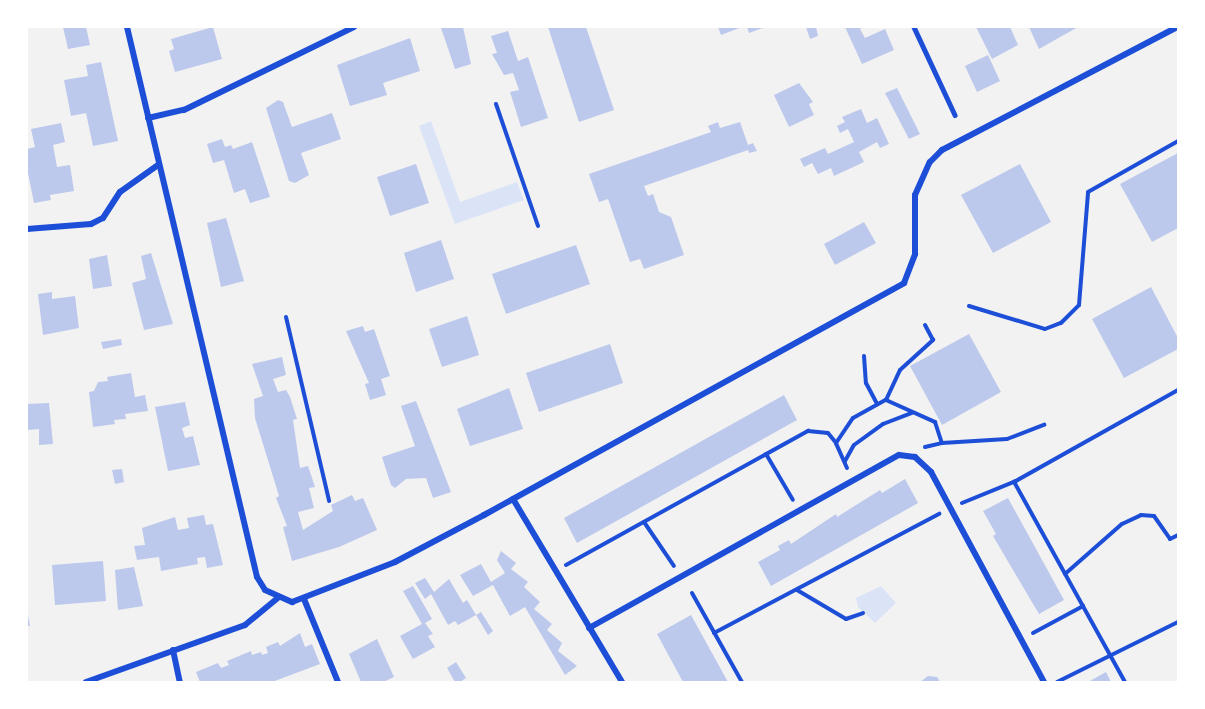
<!DOCTYPE html>
<html>
<head>
<meta charset="utf-8">
<style>
  body { margin:0 }
  #map { position:relative; width:1205px; height:709px; overflow:hidden; background:#f2f2f2; font-family:"DejaVu Sans",sans-serif }
  div>[style] { position:absolute }
  .green>* { inset:0; background:#dbe4f7 }
  .building>* { inset:0; background:#bdc9ec }
  .path>* { height:4px; margin:-2px; padding:0 2px; transform-origin:2px; border-radius:2px; background:#1d4ed8 }
  .service>* { height:4.5px; margin:-2.25px; padding:0 2.25px; transform-origin:2.25px; border-radius:2.25px; background:#1d4ed8 }
  .minor>* { height:6px; margin:-3px; padding:0 3px; transform-origin:3px; border-radius:3px; background:#1d4ed8 }
  span { translate:-50% -50%; white-space:nowrap; text-align:center; line-height:1.15; -webkit-text-stroke:4.5px #fff; paint-order:stroke }
  .frame { position:absolute; inset:0; border:28px solid #fff; pointer-events:none }
</style>
</head>
<body>
<div id="map">
  <div class="green">
    <i style="clip-path:polygon(431px 121px,460px 202px,517px 182px,524px 200px,455px 224px,419px 126px)"></i>
    <i style="clip-path:polygon(881px 586px,896px 603px,875px 623px,858px 607px,856px 598px)"></i>
  </div>
  <div class="building">
    <i style="clip-path:polygon(63px 27px,86px 27px,90px 45px,68px 49px)"></i>
    <i style="clip-path:polygon(213px 27px,222px 59px,175px 72px,169px 51px,174px 49px,171px 39px)"></i>
    <i style="clip-path:polygon(463px 27px,471px 64px,455px 69px,441px 28px)"></i>
    <i style="clip-path:polygon(548px 27px,586px 27px,614px 110px,579px 122px)"></i>
    <i style="clip-path:polygon(718px 27px,742px 27px,721px 35px)"></i>
    <i style="clip-path:polygon(747px 27px,765px 27px,749px 33px)"></i>
    <i style="clip-path:polygon(806px 27px,816px 27px,818px 36px,810px 39px)"></i>
    <i style="clip-path:polygon(845px 27px,863px 27px,860px 29px,865px 38px,885px 29px,894px 50px,862px 64px)"></i>
    <i style="clip-path:polygon(976px 27px,1010px 27px,1018px 45px,992px 59px)"></i>
    <i style="clip-path:polygon(1029px 27px,1078px 27px,1039px 49px)"></i>
    <i style="clip-path:polygon(508px 31px,518px 61px,528px 57px,548px 118px,521px 127px,510px 92px,519px 90px,513px 73px,504px 75px,492px 54px,497px 53px,491px 36px)"></i>
    <i style="clip-path:polygon(410px 38px,420px 71px,383px 83px,387px 95px,350px 106px,337px 65px)"></i>
    <i style="clip-path:polygon(988px 55px,1000px 81px,977px 92px,965px 66px)"></i>
    <i style="clip-path:polygon(101px 62px,118px 141px,93px 146px,86px 113px,71px 116px,64px 80px,88px 76px,86px 65px)"></i>
    <i style="clip-path:polygon(799px 83px,813px 102px,809px 104px,814px 115px,789px 127px,774px 95px)"></i>
    <i style="clip-path:polygon(897px 88px,920px 134px,909px 139px,885px 93px)"></i>
    <i style="clip-path:polygon(278px 100px,283px 102px,292px 127px,332px 113px,341px 139px,301px 153px,309px 175px,295px 183px,289px 181px,266px 108px)"></i>
    <i style="clip-path:polygon(861px 109px,867px 123px,877px 118px,889px 144px,880px 148px,877px 142px,859px 152px,864px 162px,834px 176px,831px 168px,818px 174px,812px 163px,804px 167px,800px 159px,825px 148px,828px 154px,854px 142px,848px 129px,840px 133px,837px 126px,845px 122px,842px 117px)"></i>
    <i style="clip-path:polygon(718px 122px,720px 128px,740px 122px,748px 145px,753px 143px,757px 151px,749px 153px,748px 150px,644px 186px,648px 196px,653px 194px,659px 212px,671px 217px,684px 255px,644px 269px,640px 259px,630px 262px,608px 199px,599px 202px,589px 174px,711px 132px,708px 126px)"></i>
    <i style="clip-path:polygon(61px 123px,65px 142px,53px 145px,57px 167px,70px 165px,74px 191px,50px 195px,51px 200px,34px 203px,27px 168px,27px 149px,35px 147px,31px 129px)"></i>
    <i style="clip-path:polygon(222px 139px,225px 147px,231px 145px,233px 149px,252px 142px,270px 197px,250px 203px,245px 189px,234px 193px,224px 160px,213px 163px,207px 144px)"></i>
    <i style="clip-path:polygon(1178px 153px,1178px 228px,1152px 242px,1120px 184px)"></i>
    <i style="clip-path:polygon(416px 164px,429px 203px,390px 216px,377px 177px)"></i>
    <i style="clip-path:polygon(1020px 164px,1051px 222px,993px 253px,961px 195px)"></i>
    <i style="clip-path:polygon(226px 218px,244px 281px,221px 287px,207px 223px)"></i>
    <i style="clip-path:polygon(864px 222px,876px 243px,835px 265px,824px 244px)"></i>
    <i style="clip-path:polygon(441px 240px,454px 279px,416px 292px,404px 253px)"></i>
    <i style="clip-path:polygon(576px 245px,590px 284px,506px 314px,492px 274px)"></i>
    <i style="clip-path:polygon(151px 253px,173px 324px,144px 330px,132px 283px,146px 279px,141px 256px)"></i>
    <i style="clip-path:polygon(107px 255px,112px 286px,93px 289px,89px 259px)"></i>
    <i style="clip-path:polygon(1151px 287px,1178px 338px,1178px 349px,1124px 378px,1092px 319px)"></i>
    <i style="clip-path:polygon(52px 292px,52px 299px,75px 296px,79px 328px,43px 335px,38px 294px)"></i>
    <i style="clip-path:polygon(467px 316px,479px 355px,442px 367px,429px 329px)"></i>
    <i style="clip-path:polygon(363px 326px,365px 332px,374px 329px,390px 376px,381px 379px,386px 395px,370px 400px,365px 384px,369px 383px,346px 331px)"></i>
    <i style="clip-path:polygon(969px 334px,1001px 392px,942px 425px,910px 366px)"></i>
    <i style="clip-path:polygon(121px 339px,122px 345px,103px 349px,101px 342px)"></i>
    <i style="clip-path:polygon(610px 344px,623px 383px,539px 412px,526px 373px)"></i>
    <i style="clip-path:polygon(282px 357px,286px 375px,273px 379px,278px 392px,286px 390px,290px 397px,297px 419px,293px 420px,300px 468px,308px 466px,315px 487px,309px 488px,314px 508px,298px 512px,303px 530px,333px 511px,331px 505px,352px 495px,355px 501px,363px 498px,377px 530px,339px 547px,292px 561px,283px 527px,287px 526px,276px 498px,279px 496px,255px 418px,254px 399px,263px 396px,252px 364px)"></i>
    <i style="clip-path:polygon(131px 373px,135px 397px,145px 395px,148px 411px,125px 414px,126px 419px,114px 420px,115px 424px,93px 427px,89px 392px,94px 391px,98px 382px,108px 381px,107px 377px)"></i>
    <i style="clip-path:polygon(509px 388px,523px 429px,470px 446px,457px 409px)"></i>
    <i style="clip-path:polygon(784px 395px,797px 420px,577px 543px,564px 518px)"></i>
    <i style="clip-path:polygon(416px 401px,451px 492px,433px 498px,426px 478px,406px 479px,395px 488px,391px 485px,382px 457px,415px 446px,401px 406px)"></i>
    <i style="clip-path:polygon(185px 402px,190px 425px,182px 428px,185px 438px,193px 436px,200px 465px,168px 471px,155px 407px)"></i>
    <i style="clip-path:polygon(49px 403px,53px 444px,39px 445px,39px 429px,27px 430px,27px 404px)"></i>
    <i style="clip-path:polygon(122px 469px,124px 482px,115px 484px,112px 470px)"></i>
    <i style="clip-path:polygon(905px 479px,918px 503px,771px 586px,758px 562px,780px 550px,778px 546px,789px 540px,791px 544px,836px 514px,837px 517px,880px 490px,882px 493px)"></i>
    <i style="clip-path:polygon(1008px 498px,1064px 600px,1039px 614px,993px 536px,996px 534px,983px 511px)"></i>
    <i style="clip-path:polygon(204px 515px,206px 525px,213px 524px,223px 565px,207px 568px,205px 557px,197px 558px,198px 564px,161px 571px,159px 557px,137px 560px,134px 546px,145px 545px,142px 528px,175px 517px,178px 530px,189px 528px,187px 518px)"></i>
    <i style="clip-path:polygon(501px 551px,516px 563px,511px 569px,528px 582px,524px 587px,540px 602px,534px 609px,552px 624px,547px 630px,562px 643px,558px 651px,577px 666px,565px 675px,525px 607px,510px 616px,493px 585px,473px 596px,460px 575px,481px 564px,491px 582px,505px 573px,497px 560px)"></i>
    <i style="clip-path:polygon(103px 561px,106px 601px,55px 605px,52px 565px)"></i>
    <i style="clip-path:polygon(134px 567px,143px 606px,118px 610px,115px 570px)"></i>
    <i style="clip-path:polygon(425px 578px,434px 592px,449px 579px,463px 603px,467px 600px,476px 615px,458px 625px,455px 621px,448px 625px,431px 594px,425px 599px,415px 583px)"></i>
    <i style="clip-path:polygon(413px 586px,432px 619px,425px 623px,433px 634px,428px 636px,435px 647px,413px 659px,400px 636px,422px 624px,403px 591px)"></i>
    <i style="clip-path:polygon(27px 610px,30px 626px,27px 626px)"></i>
    <i style="clip-path:polygon(481px 612px,493px 631px,488px 635px,476px 615px)"></i>
    <i style="clip-path:polygon(691px 615px,728px 682px,683px 682px,657px 634px)"></i>
    <i style="clip-path:polygon(300px 633px,305px 647px,312px 644px,320px 664px,272px 682px,200px 682px,196px 672px,218px 663px,221px 668px,229px 665px,227px 661px,251px 651px,252px 655px,261px 652px,262px 655px,268px 653px,266px 647px,278px 642px,280px 646px)"></i>
    <i style="clip-path:polygon(377px 639px,394px 677px,383px 682px,361px 682px,349px 654px)"></i>
    <i style="clip-path:polygon(456px 662px,466px 678px,460px 682px,455px 682px,447px 668px)"></i>
    <i style="clip-path:polygon(1106px 672px,1111px 682px,1088px 682px)"></i>
    <i style="clip-path:polygon(928px 676px,937px 677px,940px 682px,920px 682px)"></i>
  </div>
  <div class="path">
    <i style="left:496px;top:104px;width:129px;rotate:71deg"></i>
    <i style="left:969px;top:306px;width:79px;rotate:16.8deg"></i>
    <i style="left:1045px;top:329px;width:17px;rotate:-21deg"></i>
    <i style="left:1061px;top:323px;width:25px;rotate:-45deg"></i>
    <i style="left:1079px;top:305px;width:113px;rotate:-85.4deg"></i>
    <i style="left:1088px;top:192px;width:103px;rotate:-29.5deg"></i>
    <i style="left:286px;top:317px;width:189px;rotate:76.8deg"></i>
    <i style="left:864px;top:356px;width:27px;rotate:86deg"></i>
    <i style="left:866px;top:383px;width:24px;rotate:62deg"></i>
    <i style="left:886px;top:400px;width:33px;rotate:-65deg"></i>
    <i style="left:900px;top:370px;width:45px;rotate:-42.3deg"></i>
    <i style="left:933px;top:340px;width:17px;rotate:-118deg"></i>
    <i style="left:925px;top:447px;width:17px;rotate:-13deg"></i>
    <i style="left:766px;top:454px;width:53px;rotate:59.6deg"></i>
    <i style="left:845px;top:461px;width:18px;rotate:-61deg"></i>
    <i style="left:854px;top:445px;width:36px;rotate:-36deg"></i>
    <i style="left:883px;top:424px;width:31px;rotate:-21deg"></i>
    <i style="left:847px;top:468px;width:27px;rotate:-114deg"></i>
    <i style="left:836px;top:443px;width:30px;rotate:-56deg"></i>
    <i style="left:853px;top:418px;width:38px;rotate:-29deg"></i>
    <i style="left:886px;top:400px;width:54px;rotate:24.2deg"></i>
    <i style="left:935px;top:422px;width:22px;rotate:72deg"></i>
    <i style="left:942px;top:443px;width:65px;rotate:-3.5deg"></i>
    <i style="left:1007px;top:439px;width:40px;rotate:-21deg"></i>
    <i style="left:962px;top:503px;width:58px;rotate:-22.2deg"></i>
    <i style="left:644px;top:522px;width:53px;rotate:55.7deg"></i>
    <i style="left:566px;top:565px;width:277px;rotate:-29deg"></i>
    <i style="left:808px;top:431px;width:20px;rotate:6deg"></i>
    <i style="left:828px;top:433px;width:13px;rotate:51deg"></i>
    <i style="left:1065px;top:574px;width:76px;rotate:-41.3deg"></i>
    <i style="left:1122px;top:524px;width:21px;rotate:-25deg"></i>
    <i style="left:1141px;top:515px;width:13px;rotate:4deg"></i>
    <i style="left:1154px;top:516px;width:28px;rotate:55deg"></i>
    <i style="left:1170px;top:539px;width:9px;rotate:-27deg"></i>
    <i style="left:797px;top:590px;width:57px;rotate:30.6deg"></i>
    <i style="left:846px;top:619px;width:18px;rotate:-19deg"></i>
    <i style="left:692px;top:593px;width:102px;rotate:60.7deg"></i>
    <i style="left:714px;top:633px;width:255px;rotate:-27.9deg"></i>
    <i style="left:1033px;top:633px;width:57px;rotate:-28.4deg"></i>
    <i style="left:1057px;top:682px;width:135px;rotate:-26.4deg"></i>
    <i style="left:1125px;top:682px;width:229px;rotate:-119deg"></i>
    <i style="left:1014px;top:482px;width:188px;rotate:-29.3deg"></i>
  </div>
  <div class="service">
    <i style="left:914px;top:27px;width:97px;rotate:65deg"></i>
  </div>
  <div class="minor">
    <i style="left:127px;top:27px;width:565px;rotate:76.7deg"></i>
    <i style="left:257px;top:577px;width:15px;rotate:58deg"></i>
    <i style="left:265px;top:590px;width:30px;rotate:24deg"></i>
    <i style="left:292px;top:602px;width:110px;rotate:-21.2deg"></i>
    <i style="left:395px;top:562px;width:101px;rotate:-27.8deg"></i>
    <i style="left:484px;top:515px;width:480px;rotate:-28.9deg"></i>
    <i style="left:904px;top:283px;width:31px;rotate:-69deg"></i>
    <i style="left:915px;top:254px;width:59px;rotate:-90deg"></i>
    <i style="left:915px;top:195px;width:36px;rotate:-66deg"></i>
    <i style="left:930px;top:162px;width:17px;rotate:-45deg"></i>
    <i style="left:942px;top:150px;width:265px;rotate:-27.6deg"></i>
    <i style="left:148px;top:118px;width:37px;rotate:-13deg"></i>
    <i style="left:184px;top:110px;width:189px;rotate:-26deg"></i>
    <i style="left:27px;top:229px;width:64px;rotate:-4.5deg"></i>
    <i style="left:91px;top:224px;width:13px;rotate:-27deg"></i>
    <i style="left:103px;top:218px;width:31px;rotate:-57deg"></i>
    <i style="left:120px;top:192px;width:47px;rotate:-35.4deg"></i>
    <i style="left:513px;top:499px;width:213px;rotate:59.2deg"></i>
    <i style="left:304px;top:599px;width:90px;rotate:67.7deg"></i>
    <i style="left:589px;top:628px;width:355px;rotate:-29.2deg"></i>
    <i style="left:899px;top:455px;width:16px;rotate:7deg"></i>
    <i style="left:915px;top:457px;width:22px;rotate:43deg"></i>
    <i style="left:931px;top:472px;width:238px;rotate:61.7deg"></i>
    <i style="left:173px;top:650px;width:33px;rotate:78deg"></i>
    <i style="left:86px;top:682px;width:169px;rotate:-19.7deg"></i>
    <i style="left:245px;top:625px;width:44px;rotate:-39.5deg"></i>
  </div>
  <div class="frame"></div>
</div>
</body>
</html>
